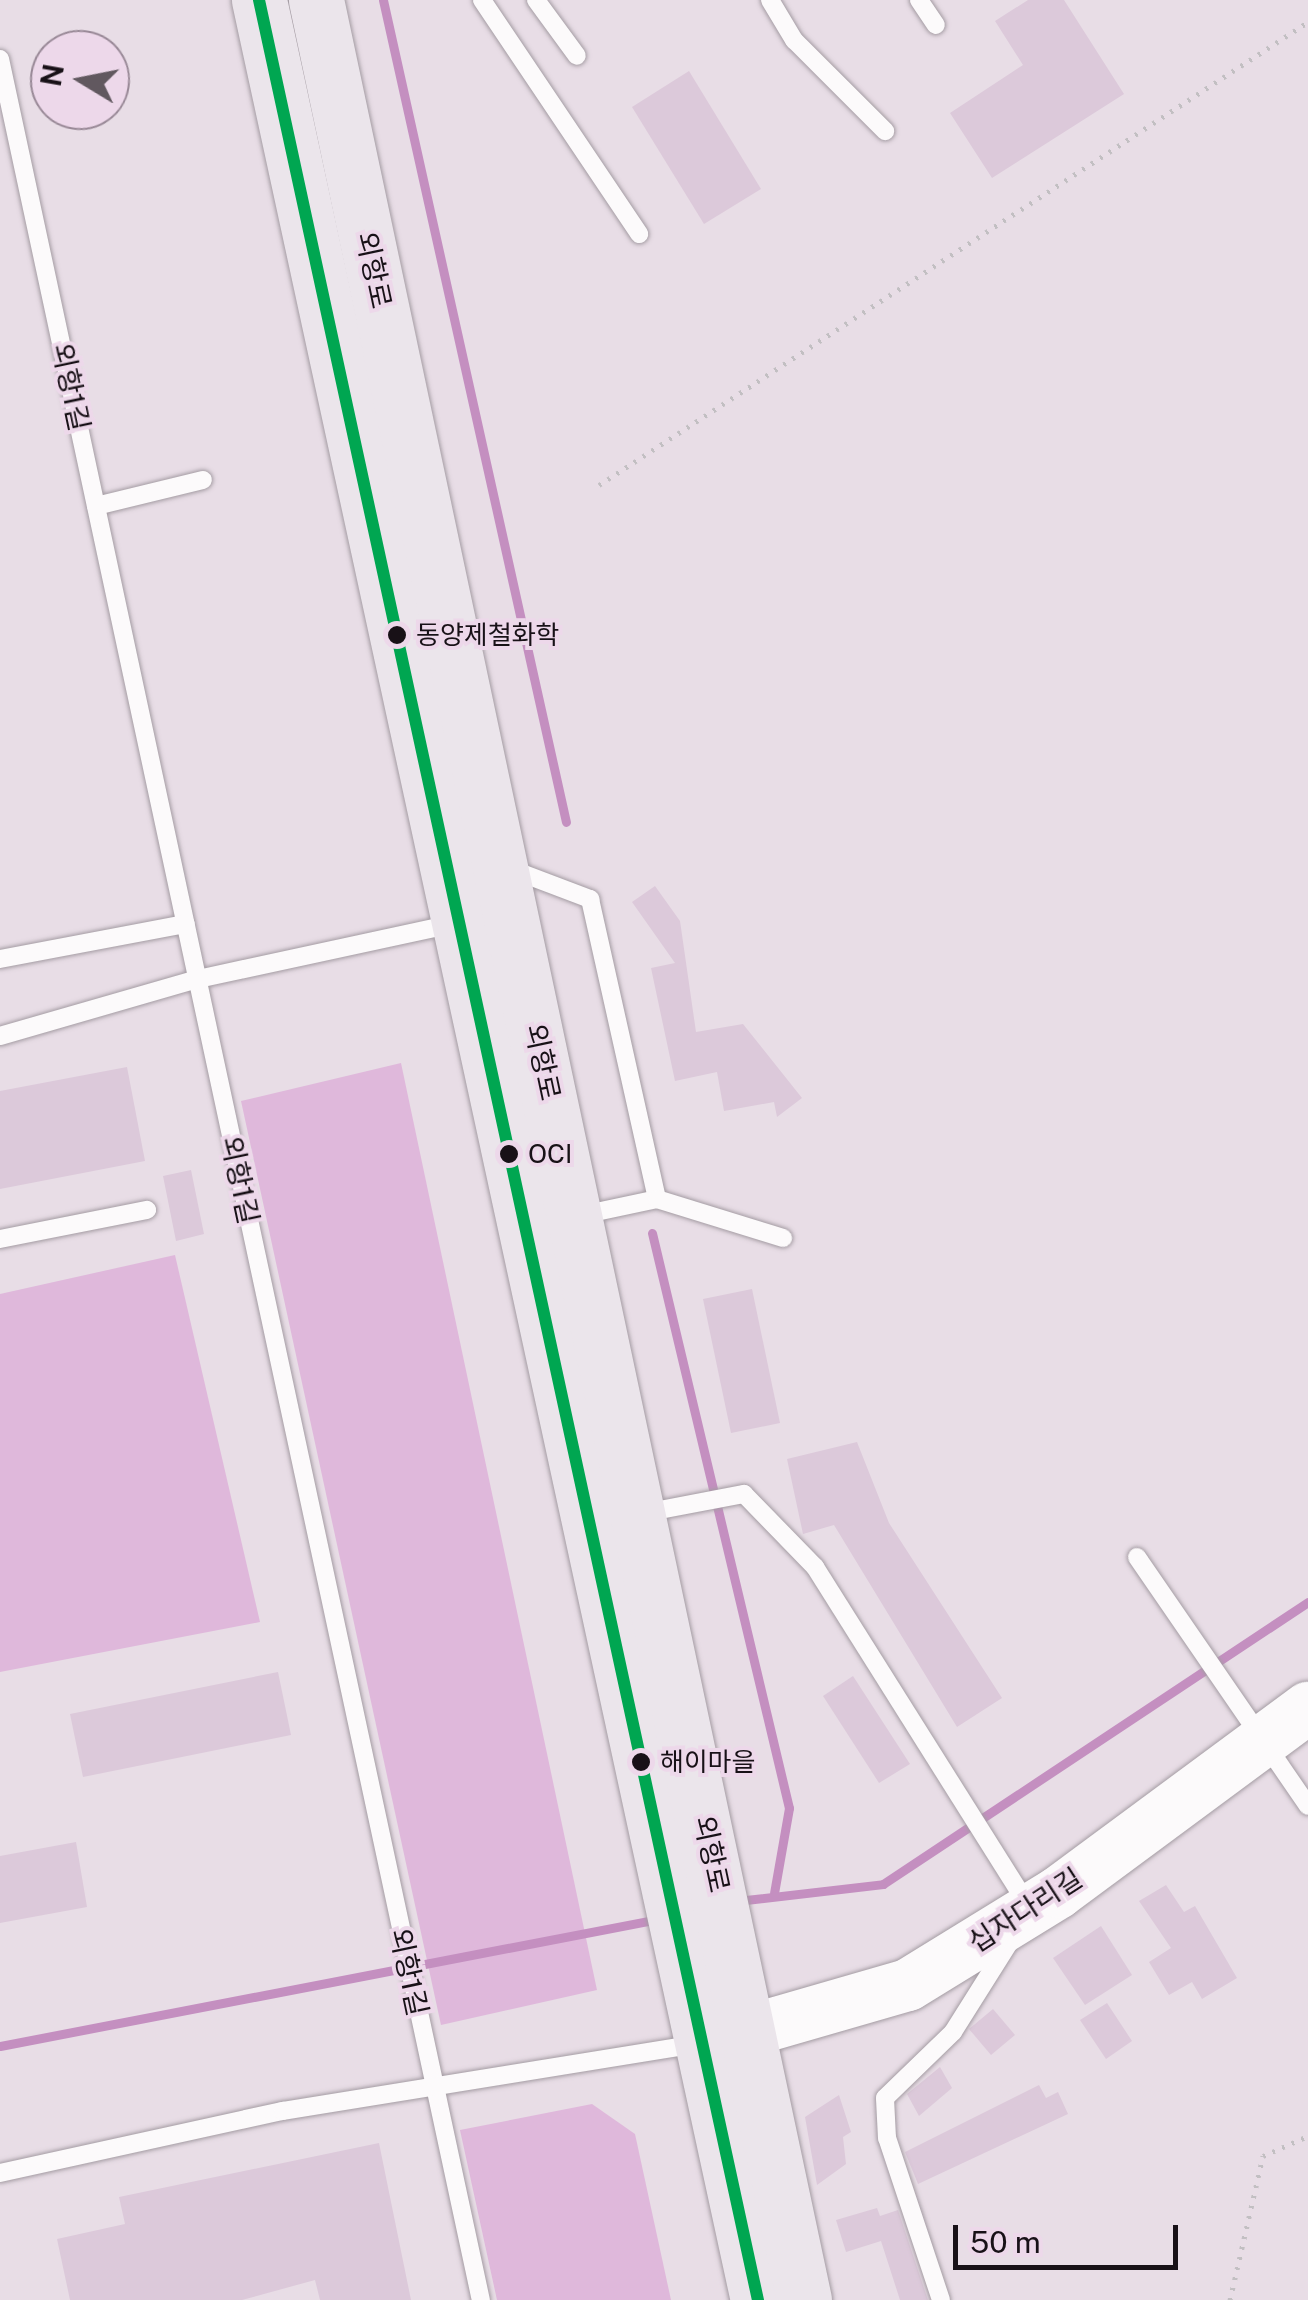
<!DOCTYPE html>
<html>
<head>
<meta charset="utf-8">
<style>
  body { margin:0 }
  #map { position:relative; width:1308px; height:2300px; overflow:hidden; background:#e8dde6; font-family:"Public Sans","Noto Sans KR",sans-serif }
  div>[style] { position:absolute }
  .green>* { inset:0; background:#dfb8db }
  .stream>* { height:9px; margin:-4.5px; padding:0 4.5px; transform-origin:4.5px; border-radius:4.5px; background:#c48fc0 }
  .building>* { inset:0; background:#dcc9da }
  .path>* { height:5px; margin-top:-2.5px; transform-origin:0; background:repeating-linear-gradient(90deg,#c2bfc2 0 2.5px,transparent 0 10.5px) }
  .roads { filter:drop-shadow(0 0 2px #a49ca3) drop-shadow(0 0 2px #a49ca3) }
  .lane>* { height:18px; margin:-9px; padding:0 9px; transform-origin:9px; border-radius:9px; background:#fcfafb }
  .secondary>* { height:52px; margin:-26px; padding:0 26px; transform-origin:26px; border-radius:26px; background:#fcfafb }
  .primary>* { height:55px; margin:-27.5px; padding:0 27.5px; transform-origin:27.5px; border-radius:27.5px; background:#ebe5eb }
  .bus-1>* { height:12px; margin:-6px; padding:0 6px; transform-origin:6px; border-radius:6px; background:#00a651 }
  .dots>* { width:28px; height:28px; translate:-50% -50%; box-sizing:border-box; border:5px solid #edd8ea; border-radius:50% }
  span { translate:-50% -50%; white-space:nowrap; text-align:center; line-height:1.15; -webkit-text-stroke:8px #edd8ea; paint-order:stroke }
  .bus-label { font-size:26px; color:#181117 }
  .left { translate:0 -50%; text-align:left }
  .street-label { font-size:28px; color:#181117 }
  .north { position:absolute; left:30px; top:30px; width:100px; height:100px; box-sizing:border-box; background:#edd8ea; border:2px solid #988896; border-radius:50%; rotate:280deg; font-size:28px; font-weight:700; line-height:40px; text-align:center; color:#181117 }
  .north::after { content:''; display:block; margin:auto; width:35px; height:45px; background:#61585f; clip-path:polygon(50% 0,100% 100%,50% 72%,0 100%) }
  .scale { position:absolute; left:953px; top:2225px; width:225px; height:45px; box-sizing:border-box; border:5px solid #181117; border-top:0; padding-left:12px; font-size:30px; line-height:35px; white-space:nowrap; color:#181117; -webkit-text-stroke:8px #edd8ea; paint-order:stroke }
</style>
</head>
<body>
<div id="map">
  <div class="green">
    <i style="clip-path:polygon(401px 1063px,597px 1990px,441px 2025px,241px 1101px)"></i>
    <i style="clip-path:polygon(175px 1255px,260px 1622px,0 1672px,0 1294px)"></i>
    <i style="clip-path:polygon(592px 2104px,635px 2134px,671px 2300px,497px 2300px,460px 2130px)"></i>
  </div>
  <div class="stream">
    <i style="left:383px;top:0;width:842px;rotate:77.45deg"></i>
    <i style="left:652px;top:1233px;width:591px;rotate:76.6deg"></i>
    <i style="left:789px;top:1808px;width:86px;rotate:100deg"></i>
    <i style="left:737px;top:1901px;width:147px;rotate:-6.6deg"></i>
    <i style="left:883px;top:1884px;width:510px;rotate:-33.57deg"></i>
    <i style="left:0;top:2046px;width:670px;rotate:-10.92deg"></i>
  </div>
  <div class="building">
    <i style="clip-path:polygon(1028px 0,1064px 0,1124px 94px,992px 178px,950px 113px,1023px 65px,995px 21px)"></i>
    <i style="clip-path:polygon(689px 71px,761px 189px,704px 224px,632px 107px)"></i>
    <i style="clip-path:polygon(655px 886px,680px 921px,696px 1032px,743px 1024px,802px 1098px,777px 1117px,774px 1102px,724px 1111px,717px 1072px,675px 1081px,651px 968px,675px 963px,632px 902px)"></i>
    <i style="clip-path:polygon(127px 1067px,145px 1161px,0 1189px,0 1091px)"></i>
    <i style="clip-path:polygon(191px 1170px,204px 1234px,176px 1241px,163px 1176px)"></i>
    <i style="clip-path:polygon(752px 1289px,780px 1423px,731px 1433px,703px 1299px)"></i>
    <i style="clip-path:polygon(857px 1442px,889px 1523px,1002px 1698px,957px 1727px,834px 1525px,803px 1534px,787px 1459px)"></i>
    <i style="clip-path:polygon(278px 1672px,291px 1735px,83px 1777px,70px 1714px)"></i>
    <i style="clip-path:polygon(853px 1676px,910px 1764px,879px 1783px,823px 1696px)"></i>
    <i style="clip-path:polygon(76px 1842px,87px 1907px,0 1923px,0 1856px)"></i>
    <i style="clip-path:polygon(1166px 1885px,1184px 1912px,1195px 1906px,1237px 1978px,1202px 1999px,1192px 1982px,1169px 1995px,1149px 1962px,1171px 1948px,1139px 1901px)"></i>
    <i style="clip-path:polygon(1101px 1926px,1132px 1975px,1085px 2005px,1053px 1958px)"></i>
    <i style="clip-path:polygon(1107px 2003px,1132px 2041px,1106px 2059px,1080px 2020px)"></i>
    <i style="clip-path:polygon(993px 2009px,1015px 2035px,991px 2055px,969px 2029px)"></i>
    <i style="clip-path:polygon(940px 2067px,952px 2088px,919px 2116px,907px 2094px)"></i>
    <i style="clip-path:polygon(1039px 2085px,1046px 2098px,1058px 2092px,1068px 2114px,918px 2184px,905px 2152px)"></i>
    <i style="clip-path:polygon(839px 2095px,851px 2132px,843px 2137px,846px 2164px,817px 2185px,805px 2117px)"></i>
    <i style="clip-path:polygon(379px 2143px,411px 2300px,320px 2300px,315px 2280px,242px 2300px,70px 2300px,57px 2239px,125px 2224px,119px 2197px)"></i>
    <i style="clip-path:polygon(877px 2208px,880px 2216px,898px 2210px,928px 2300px,900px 2300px,881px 2241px,846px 2252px,836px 2220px)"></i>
  </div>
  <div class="path">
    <i style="left:599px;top:485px;width:847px;rotate:-33.15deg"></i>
    <i style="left:1230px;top:2300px;width:148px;rotate:-77.1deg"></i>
    <i style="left:1263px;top:2156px;width:49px;rotate:-24deg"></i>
  </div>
  <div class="roads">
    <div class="lane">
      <i style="left:482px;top:0;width:282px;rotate:56.1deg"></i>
      <i style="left:536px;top:0;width:69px;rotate:53.8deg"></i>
      <i style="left:770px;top:0;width:47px;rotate:59deg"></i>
      <i style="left:794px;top:40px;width:129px;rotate:45deg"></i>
      <i style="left:919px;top:0;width:30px;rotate:56deg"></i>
      <i style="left:0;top:59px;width:2292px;rotate:77.89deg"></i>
      <i style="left:96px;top:506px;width:110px;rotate:-13.7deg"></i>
      <i style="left:511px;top:869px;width:85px;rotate:20.8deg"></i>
      <i style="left:590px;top:899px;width:307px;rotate:77.4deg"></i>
      <i style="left:0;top:959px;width:189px;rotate:-10.7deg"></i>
      <i style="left:0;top:1036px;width:206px;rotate:-16.1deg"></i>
      <i style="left:198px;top:979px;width:261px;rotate:-12.2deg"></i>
      <i style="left:582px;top:1215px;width:77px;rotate:-12deg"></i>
      <i style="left:657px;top:1199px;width:132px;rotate:17.2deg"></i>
      <i style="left:0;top:1239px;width:150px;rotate:-11.2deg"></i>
      <i style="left:644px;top:1513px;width:102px;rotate:-10.8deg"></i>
      <i style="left:744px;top:1494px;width:102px;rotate:45.8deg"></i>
      <i style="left:815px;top:1567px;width:400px;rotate:57.8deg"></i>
      <i style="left:1137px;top:1557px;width:302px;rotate:55.5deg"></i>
      <i style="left:0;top:2173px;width:290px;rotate:-12.4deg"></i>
      <i style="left:283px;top:2111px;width:419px;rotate:-9.2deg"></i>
      <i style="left:941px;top:2300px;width:171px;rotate:-108.4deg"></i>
      <i style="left:887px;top:2138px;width:40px;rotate:-92.9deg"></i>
      <i style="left:885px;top:2098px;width:95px;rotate:-44.1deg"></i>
      <i style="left:953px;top:2032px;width:109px;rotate:-57.8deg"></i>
    </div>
    <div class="secondary">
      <i style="left:707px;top:2043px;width:209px;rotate:-16.1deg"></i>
      <i style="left:908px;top:1985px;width:177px;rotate:-31.6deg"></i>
      <i style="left:1059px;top:1892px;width:310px;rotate:-36.5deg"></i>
    </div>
    <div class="primary">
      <i style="left:259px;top:0;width:2354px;rotate:77.76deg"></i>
      <i style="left:316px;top:0;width:2351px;rotate:78.02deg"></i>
    </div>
  </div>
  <div class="bus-1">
    <i style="left:259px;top:0;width:2354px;rotate:77.76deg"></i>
  </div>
  <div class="dots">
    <i style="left:397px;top:635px;background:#181117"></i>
    <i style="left:509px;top:1154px;background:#181117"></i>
    <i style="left:641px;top:1762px;background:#181117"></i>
  </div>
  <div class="bus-label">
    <span class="left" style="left:416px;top:635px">동양제철화학</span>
    <span class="left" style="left:528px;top:1154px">OCI</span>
    <span class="left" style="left:660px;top:1762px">해이마을</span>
  </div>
  <div class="street-label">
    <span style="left:374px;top:270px;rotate:78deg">외항로</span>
    <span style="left:71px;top:387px;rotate:78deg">외항1길</span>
    <span style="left:543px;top:1062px;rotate:78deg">외항로</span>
    <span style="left:240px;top:1180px;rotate:78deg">외항1길</span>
    <span style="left:712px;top:1854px;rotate:78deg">외항로</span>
    <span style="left:1025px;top:1910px;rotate:-33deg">십자다리길</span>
    <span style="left:409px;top:1972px;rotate:78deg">외항1길</span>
  </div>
  <div class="north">N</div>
  <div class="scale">50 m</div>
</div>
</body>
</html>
